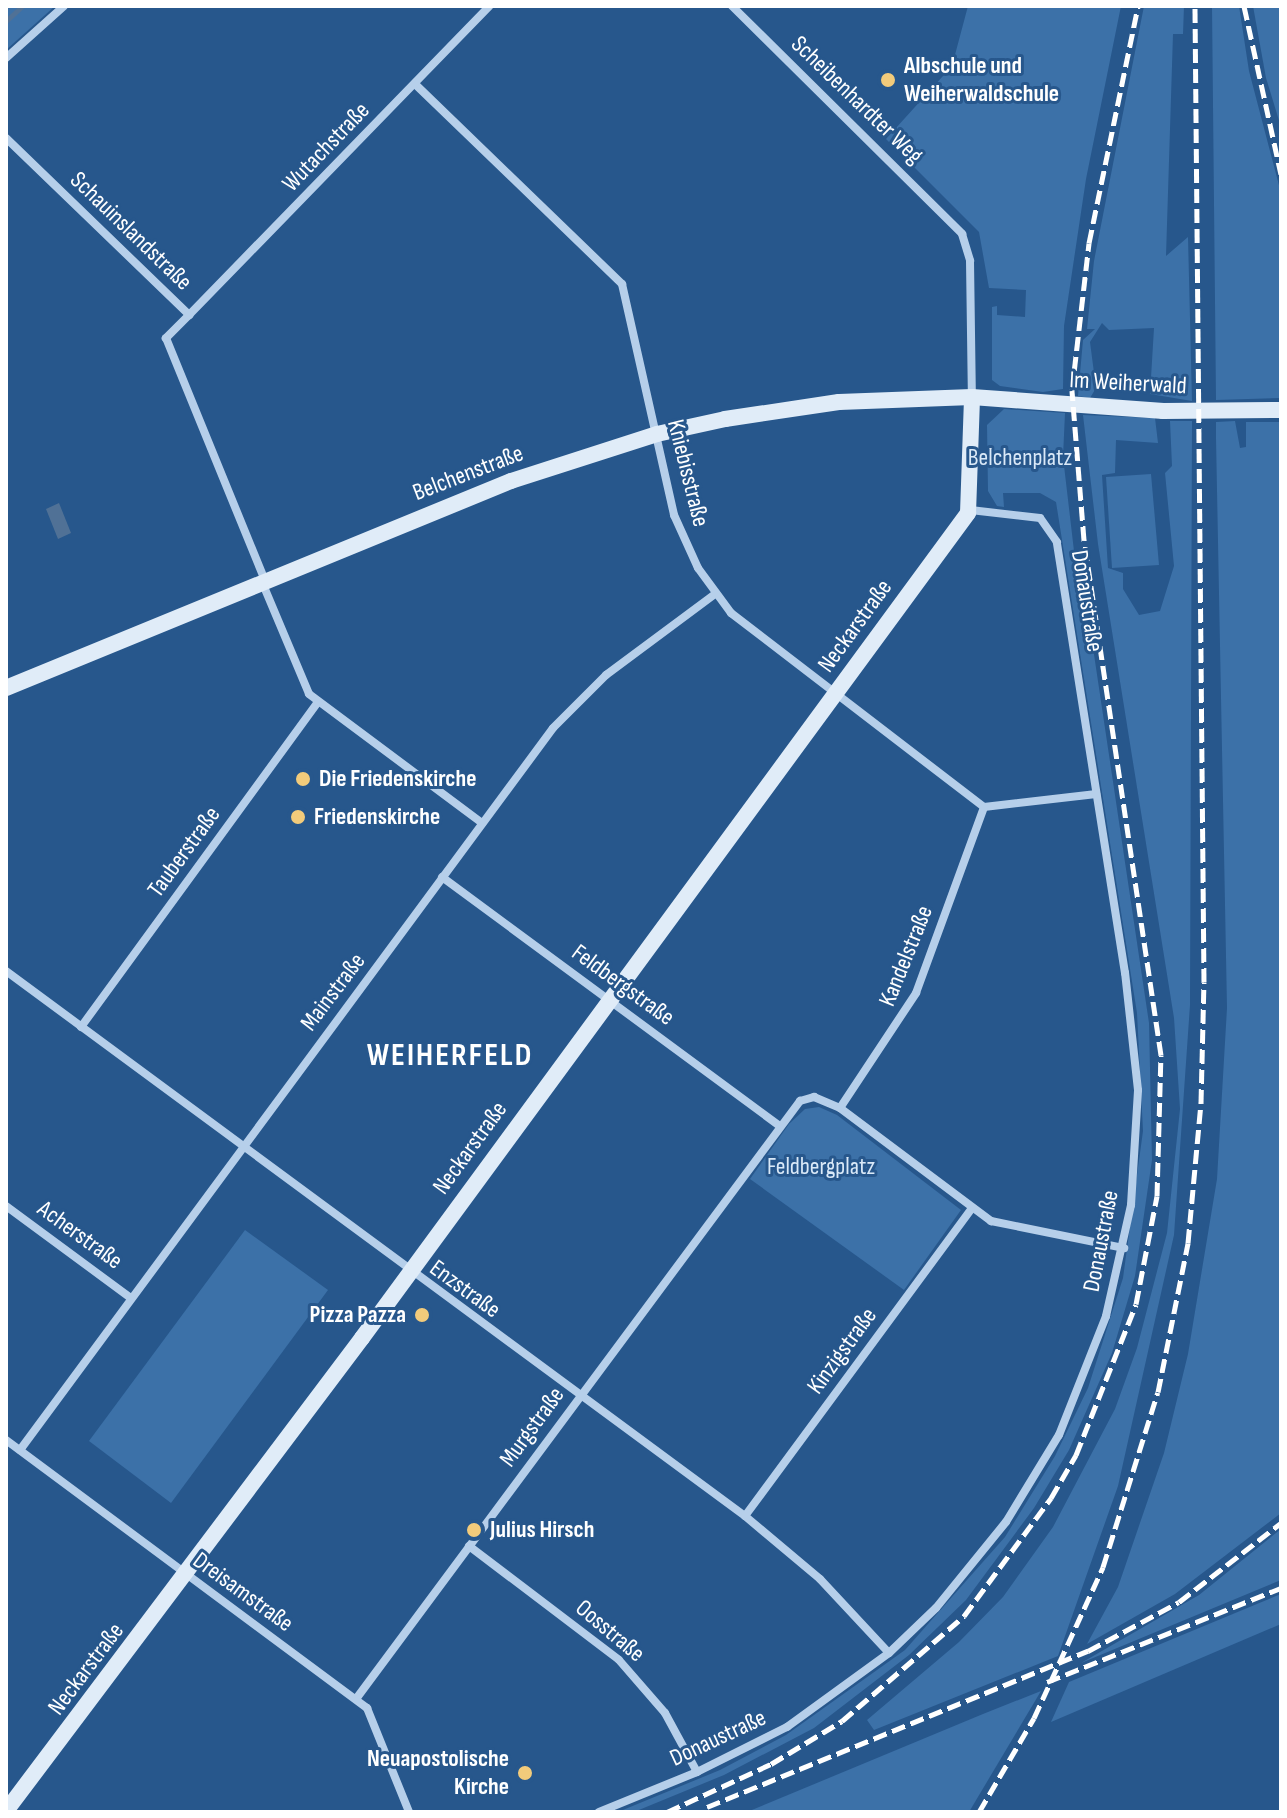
<!DOCTYPE html>
<html>
<head>
<meta charset="utf-8">
<style>
  body { margin:0 }
  #map { position:relative; width:1287px; height:1818px; overflow:hidden; background:#27578c; font-family:"Sofia Sans Condensed",sans-serif }
  div>[style] { position:absolute }
  .green>* { inset:0; background:#3c71a8 }
  .water>* { inset:0; background:#507196 }
  .stream>* { height:5px; margin:-2.5px; padding:0 2.5px; transform-origin:2.5px; border-radius:2.5px; background:#507196 }
  .street>* { height:8px; margin:-4px; padding:0 4px; transform-origin:4px; border-radius:4px; background:#b6cfea }
  .secondary>* { height:16px; margin:-8px; padding:0 8px; transform-origin:8px; border-radius:8px; background:#e0ecf8 }
  .rail>* { height:5px; margin-top:-2.5px; transform-origin:0; background:repeating-linear-gradient(90deg,#fff 0 14px,transparent 0 20px) }
  .dots>* { width:22px; height:22px; translate:-50% -50%; box-sizing:border-box; border:4px solid #27578c; border-radius:50% }
  span { translate:-50% -50%; white-space:nowrap; text-align:center; line-height:1.15; -webkit-text-stroke:6px #27578c; paint-order:stroke }
  .poi-label { font-size:24px; color:#fff; font-weight:700 }
  .left { translate:0 -50%; text-align:left }
  .right { translate:-100% -50%; text-align:right }
  .street-label { font-size:24px; color:#fff }
  .park-label { font-size:24px; color:#dae9f8 }
  .district-label { font-size:32px; color:#fff; font-weight:700; letter-spacing:2px }
  .frame { position:absolute; inset:0; border:8px solid #fff; pointer-events:none }
</style>
</head>
<body>
<div id="map">
  <div class="green">
    <i style="clip-path:polygon(6px 6px,55px 6px,6px 50px)"></i>
    <i style="clip-path:polygon(968px 6px,1121px 6px,1086px 179px,1064px 326px,1063px 389px,1043px 392px,1000px 386px,992px 380px,992px 307px,997px 306px,997px 315px,1025px 317px,1026px 290px,989px 288px,979px 232px,886px 139px,952px 66px)"></i>
    <i style="clip-path:polygon(1144px 6px,1184px 6px,1183px 34px,1173px 34px,1166px 256px,1188px 237px,1192px 401px,1150px 394px,1154px 328px,1109px 330px,1102px 323px,1090px 342px,1096px 388px,1090px 398px,1078px 396px,1083px 340px,1095px 329px,1087px 329px,1094px 261px)"></i>
    <i style="clip-path:polygon(1212px 6px,1239px 6px,1249px 71px,1281px 193px,1281px 398px,1216px 400px)"></i>
    <i style="clip-path:polygon(1253px 6px,1281px 6px,1281px 127px,1266px 78px)"></i>
    <i style="clip-path:polygon(1004px 409px,1065px 413px,1063px 457px,1076px 568px,1082px 574px,1149px 1023px,1152px 1160px,1135px 1276px,1112px 1353px,1069px 1450px,1034px 1508px,966px 1600px,909px 1655px,814px 1728px,724px 1775px,634px 1812px,618px 1812px,720px 1770px,786px 1735px,905px 1650px,1005px 1537px,1055px 1456px,1088px 1388px,1123px 1278px,1143px 1131px,1137px 1013px,1056px 502px,1040px 493px,1003px 493px,1004px 507px,997px 506px,988px 491px,987px 425px)"></i>
    <i style="clip-path:polygon(1083px 415px,1155px 418px,1158px 443px,1116px 440px,1115px 473px,1102px 475px,1108px 568px,1123px 573px,1123px 589px,1139px 615px,1160px 611px,1174px 566px,1165px 473px,1172px 466px,1170px 421px,1192px 421px,1190px 1005px,1174px 1235px,1118px 1486px,1058px 1656px,874px 1730px,867px 1720px,959px 1642px,1003px 1597px,1053px 1527px,1115px 1409px,1137px 1348px,1167px 1233px,1180px 1109px,1174px 1018px,1098px 544px)"></i>
    <i style="clip-path:polygon(1235px 421px,1240px 448px,1246px 447px,1246px 422px,1281px 422px,1281px 1513px,1175px 1594px,1087px 1644px,1118px 1587px,1164px 1453px,1188px 1354px,1217px 1179px,1227px 1008px,1216px 438px,1216px 422px)"></i>
    <i style="clip-path:polygon(1151px 474px,1159px 565px,1112px 568px,1106px 477px)"></i>
    <i style="clip-path:polygon(819px 1107px,837px 1115px,961px 1210px,904px 1290px,750px 1179px,789px 1124px,805px 1109px)"></i>
    <i style="clip-path:polygon(245px 1230px,328px 1290px,171px 1503px,89px 1441px)"></i>
    <i style="clip-path:polygon(1281px 1529px,1281px 1580px,1081px 1663px,1199px 1595px)"></i>
    <i style="clip-path:polygon(1281px 1594px,1281px 1624px,1051px 1722px,1069px 1682px)"></i>
    <i style="clip-path:polygon(1041px 1691px,969px 1812px,747px 1812px,983px 1714px)"></i>
  </div>
  <div class="water">
    <i style="clip-path:polygon(59px 503px,71px 533px,58px 539px,46px 509px)"></i>
  </div>
  <div class="stream">
    <i style="left:6px;top:21px;width:22px;rotate:-43deg"></i>
  </div>
  <div class="street">
    <i style="left:732px;top:6px;width:324px;rotate:44.7deg"></i>
    <i style="left:962px;top:234px;width:28px;rotate:73deg"></i>
    <i style="left:970px;top:261px;width:136px;rotate:89.2deg"></i>
    <i style="left:6px;top:58px;width:78px;rotate:-41.9deg"></i>
    <i style="left:415px;top:84px;width:288px;rotate:44deg"></i>
    <i style="left:622px;top:284px;width:237px;rotate:77.3deg"></i>
    <i style="left:674px;top:515px;width:58px;rotate:65.6deg"></i>
    <i style="left:698px;top:568px;width:56px;rotate:53.7deg"></i>
    <i style="left:731px;top:613px;width:319px;rotate:37.5deg"></i>
    <i style="left:984px;top:807px;width:113px;rotate:-6.6deg"></i>
    <i style="left:6px;top:138px;width:255px;rotate:44deg"></i>
    <i style="left:189px;top:315px;width:33px;rotate:135deg"></i>
    <i style="left:166px;top:338px;width:262px;rotate:67.8deg"></i>
    <i style="left:189px;top:315px;width:431px;rotate:-45.8deg"></i>
    <i style="left:262px;top:582px;width:121px;rotate:67.2deg"></i>
    <i style="left:309px;top:694px;width:216px;rotate:36.7deg"></i>
    <i style="left:442px;top:877px;width:420px;rotate:36.4deg"></i>
    <i style="left:6px;top:971px;width:918px;rotate:36.41deg"></i>
    <i style="left:745px;top:1516px;width:98px;rotate:40deg"></i>
    <i style="left:820px;top:1579px;width:101px;rotate:47deg"></i>
    <i style="left:81px;top:1027px;width:402px;rotate:-53.9deg"></i>
    <i style="left:840px;top:1108px;width:138px;rotate:-56.5deg"></i>
    <i style="left:916px;top:993px;width:198px;rotate:-69.9deg"></i>
    <i style="left:6px;top:1206px;width:155px;rotate:36.4deg"></i>
    <i style="left:6px;top:1440px;width:450px;rotate:36.6deg"></i>
    <i style="left:367px;top:1708px;width:112px;rotate:68deg"></i>
    <i style="left:20px;top:1450px;width:897px;rotate:-53.56deg"></i>
    <i style="left:553px;top:728px;width:75px;rotate:-45deg"></i>
    <i style="left:606px;top:675px;width:136px;rotate:-36.6deg"></i>
    <i style="left:745px;top:1516px;width:380px;rotate:-53.6deg"></i>
    <i style="left:469px;top:1546px;width:188px;rotate:37.2deg"></i>
    <i style="left:619px;top:1660px;width:70px;rotate:49deg"></i>
    <i style="left:665px;top:1713px;width:67px;rotate:61.5deg"></i>
    <i style="left:356px;top:1699px;width:745px;rotate:-53.41deg"></i>
    <i style="left:800px;top:1101px;width:15px;rotate:-16deg"></i>
    <i style="left:814px;top:1097px;width:28px;rotate:23deg"></i>
    <i style="left:840px;top:1108px;width:189px;rotate:36.8deg"></i>
    <i style="left:991px;top:1221px;width:136px;rotate:11.5deg"></i>
    <i style="left:599px;top:1812px;width:106px;rotate:-22.2deg"></i>
    <i style="left:697px;top:1772px;width:101px;rotate:-26.6deg"></i>
    <i style="left:787px;top:1727px;width:126px;rotate:-36deg"></i>
    <i style="left:889px;top:1653px;width:65px;rotate:-43.8deg"></i>
    <i style="left:936px;top:1608px;width:111px;rotate:-50.9deg"></i>
    <i style="left:1006px;top:1522px;width:102px;rotate:-58.7deg"></i>
    <i style="left:1059px;top:1435px;width:128px;rotate:-68.4deg"></i>
    <i style="left:1106px;top:1316px;width:114px;rotate:-77.3deg"></i>
    <i style="left:1131px;top:1205px;width:115px;rotate:-86.5deg"></i>
    <i style="left:1138px;top:1090px;width:118px;rotate:-96.3deg"></i>
    <i style="left:1125px;top:973px;width:436px;rotate:-99deg"></i>
    <i style="left:1057px;top:542px;width:29px;rotate:-125deg"></i>
    <i style="left:1040px;top:518px;width:70px;rotate:-173.5deg"></i>
  </div>
  <div class="secondary">
    <i style="left:6px;top:688px;width:546px;rotate:-22.29deg"></i>
    <i style="left:511px;top:481px;width:153px;rotate:-17.8deg"></i>
    <i style="left:657px;top:434px;width:70px;rotate:-12.4deg"></i>
    <i style="left:725px;top:419px;width:115px;rotate:-8.5deg"></i>
    <i style="left:839px;top:402px;width:133px;rotate:-2.2deg"></i>
    <i style="left:972px;top:397px;width:192px;rotate:4.2deg"></i>
    <i style="left:1163px;top:411px;width:118px;rotate:-0.5deg"></i>
    <i style="left:6px;top:1811px;width:592px;rotate:-53.03deg"></i>
    <i style="left:362px;top:1338px;width:1024px;rotate:-53.7deg"></i>
    <i style="left:968px;top:513px;width:116px;rotate:-88deg"></i>
  </div>
  <div class="rail">
    <i style="left:1244px;top:6px;width:172px;rotate:77.6deg"></i>
    <i style="left:1047px;top:1682px;width:252px;rotate:-21.9deg"></i>
    <i style="left:707px;top:1807px;width:412px;rotate:-22.3deg"></i>
    <i style="left:1088px;top:1651px;width:103px;rotate:-28.3deg"></i>
    <i style="left:1179px;top:1602px;width:129px;rotate:-37.8deg"></i>
    <i style="left:667px;top:1812px;width:115px;rotate:-24.8deg"></i>
    <i style="left:771px;top:1764px;width:83px;rotate:-31.2deg"></i>
    <i style="left:842px;top:1721px;width:161px;rotate:-40.7deg"></i>
    <i style="left:964px;top:1616px;width:147px;rotate:-53.6deg"></i>
    <i style="left:1051px;top:1498px;width:50px;rotate:-59.8deg"></i>
    <i style="left:1076px;top:1455px;width:162px;rotate:-68.3deg"></i>
    <i style="left:1136px;top:1304px;width:110px;rotate:-79deg"></i>
    <i style="left:1157px;top:1196px;width:141px;rotate:-88.4deg"></i>
    <i style="left:1161px;top:1055px;width:521px;rotate:-98.5deg"></i>
    <i style="left:1084px;top:540px;width:150px;rotate:-94.6deg"></i>
    <i style="left:1072px;top:390px;width:148px;rotate:-83.4deg"></i>
    <i style="left:1089px;top:243px;width:242px;rotate:-78.3deg"></i>
    <i style="left:979px;top:1812px;width:109px;rotate:-59.7deg"></i>
    <i style="left:1034px;top:1718px;width:166px;rotate:-65.4deg"></i>
    <i style="left:1103px;top:1567px;width:183px;rotate:-72.6deg"></i>
    <i style="left:1158px;top:1392px;width:152px;rotate:-78.6deg"></i>
    <i style="left:1188px;top:1243px;width:141px;rotate:-84.7deg"></i>
    <i style="left:1201px;top:1103px;width:121px;rotate:-88.6deg"></i>
    <i style="left:1204px;top:982px;width:976px;rotate:-90.53deg"></i>
  </div>
  <div class="dots">
    <i style="left:888px;top:80px;background:#f2cb7b"></i>
    <i style="left:303px;top:779px;background:#f2cb7b"></i>
    <i style="left:298px;top:817px;background:#f2cb7b"></i>
    <i style="left:422px;top:1315px;background:#f2cb7b"></i>
    <i style="left:474px;top:1530px;background:#f2cb7b"></i>
    <i style="left:525px;top:1773px;background:#f2cb7b"></i>
  </div>
  <div class="poi-label">
    <span class="left" style="left:904px;top:80px">Albschule und<br>Weiherwaldschule</span>
    <span class="left" style="left:319px;top:779px">Die Friedenskirche</span>
    <span class="left" style="left:314px;top:817px">Friedenskirche</span>
    <span class="right" style="left:406px;top:1315px">Pizza Pazza</span>
    <span class="left" style="left:490px;top:1530px">Julius Hirsch</span>
    <span class="right" style="left:509px;top:1773px">Neuapostolische<br>Kirche</span>
  </div>
  <div class="street-label">
    <span style="left:857px;top:100px;rotate:44deg">Scheibenhardter Weg</span>
    <span style="left:326px;top:147px;rotate:-46deg">Wutachstraße</span>
    <span style="left:131px;top:231px;rotate:44deg">Schauinslandstraße</span>
    <span style="left:1128px;top:383px;rotate:3deg">Im Weiherwald</span>
    <span style="left:468px;top:473px;rotate:-21deg">Belchenstraße</span>
    <span style="left:688px;top:473px;rotate:76deg">Kniebisstraße</span>
    <span style="left:1087px;top:601px;rotate:81deg">Donaustraße</span>
    <span style="left:855px;top:626px;rotate:-54deg">Neckarstraße</span>
    <span style="left:184px;top:852px;rotate:-54deg">Tauberstraße</span>
    <span style="left:906px;top:956px;rotate:-68deg">Kandelstraße</span>
    <span style="left:623px;top:985px;rotate:36deg">Feldbergstraße</span>
    <span style="left:333px;top:992px;rotate:-53deg">Mainstraße</span>
    <span style="left:470px;top:1148px;rotate:-54deg">Neckarstraße</span>
    <span style="left:80px;top:1235px;rotate:36deg">Acherstraße</span>
    <span style="left:1101px;top:1241px;rotate:-79deg">Donaustraße</span>
    <span style="left:465px;top:1289px;rotate:36deg">Enzstraße</span>
    <span style="left:842px;top:1351px;rotate:-54deg">Kinzigstraße</span>
    <span style="left:532px;top:1427px;rotate:-54deg">Murgstraße</span>
    <span style="left:243px;top:1592px;rotate:36deg">Dreisamstraße</span>
    <span style="left:610px;top:1631px;rotate:40deg">Oosstraße</span>
    <span style="left:86px;top:1669px;rotate:-53deg">Neckarstraße</span>
    <span style="left:718px;top:1738px;rotate:-25deg">Donaustraße</span>
  </div>
  <div class="park-label">
    <span style="left:1020px;top:458px">Belchenplatz</span>
    <span style="left:821px;top:1167px">Feldbergplatz</span>
  </div>
  <div class="district-label">
    <span style="left:450px;top:1056px">WEIHERFELD</span>
  </div>
  <div class="frame"></div>
</div>
</body>
</html>
